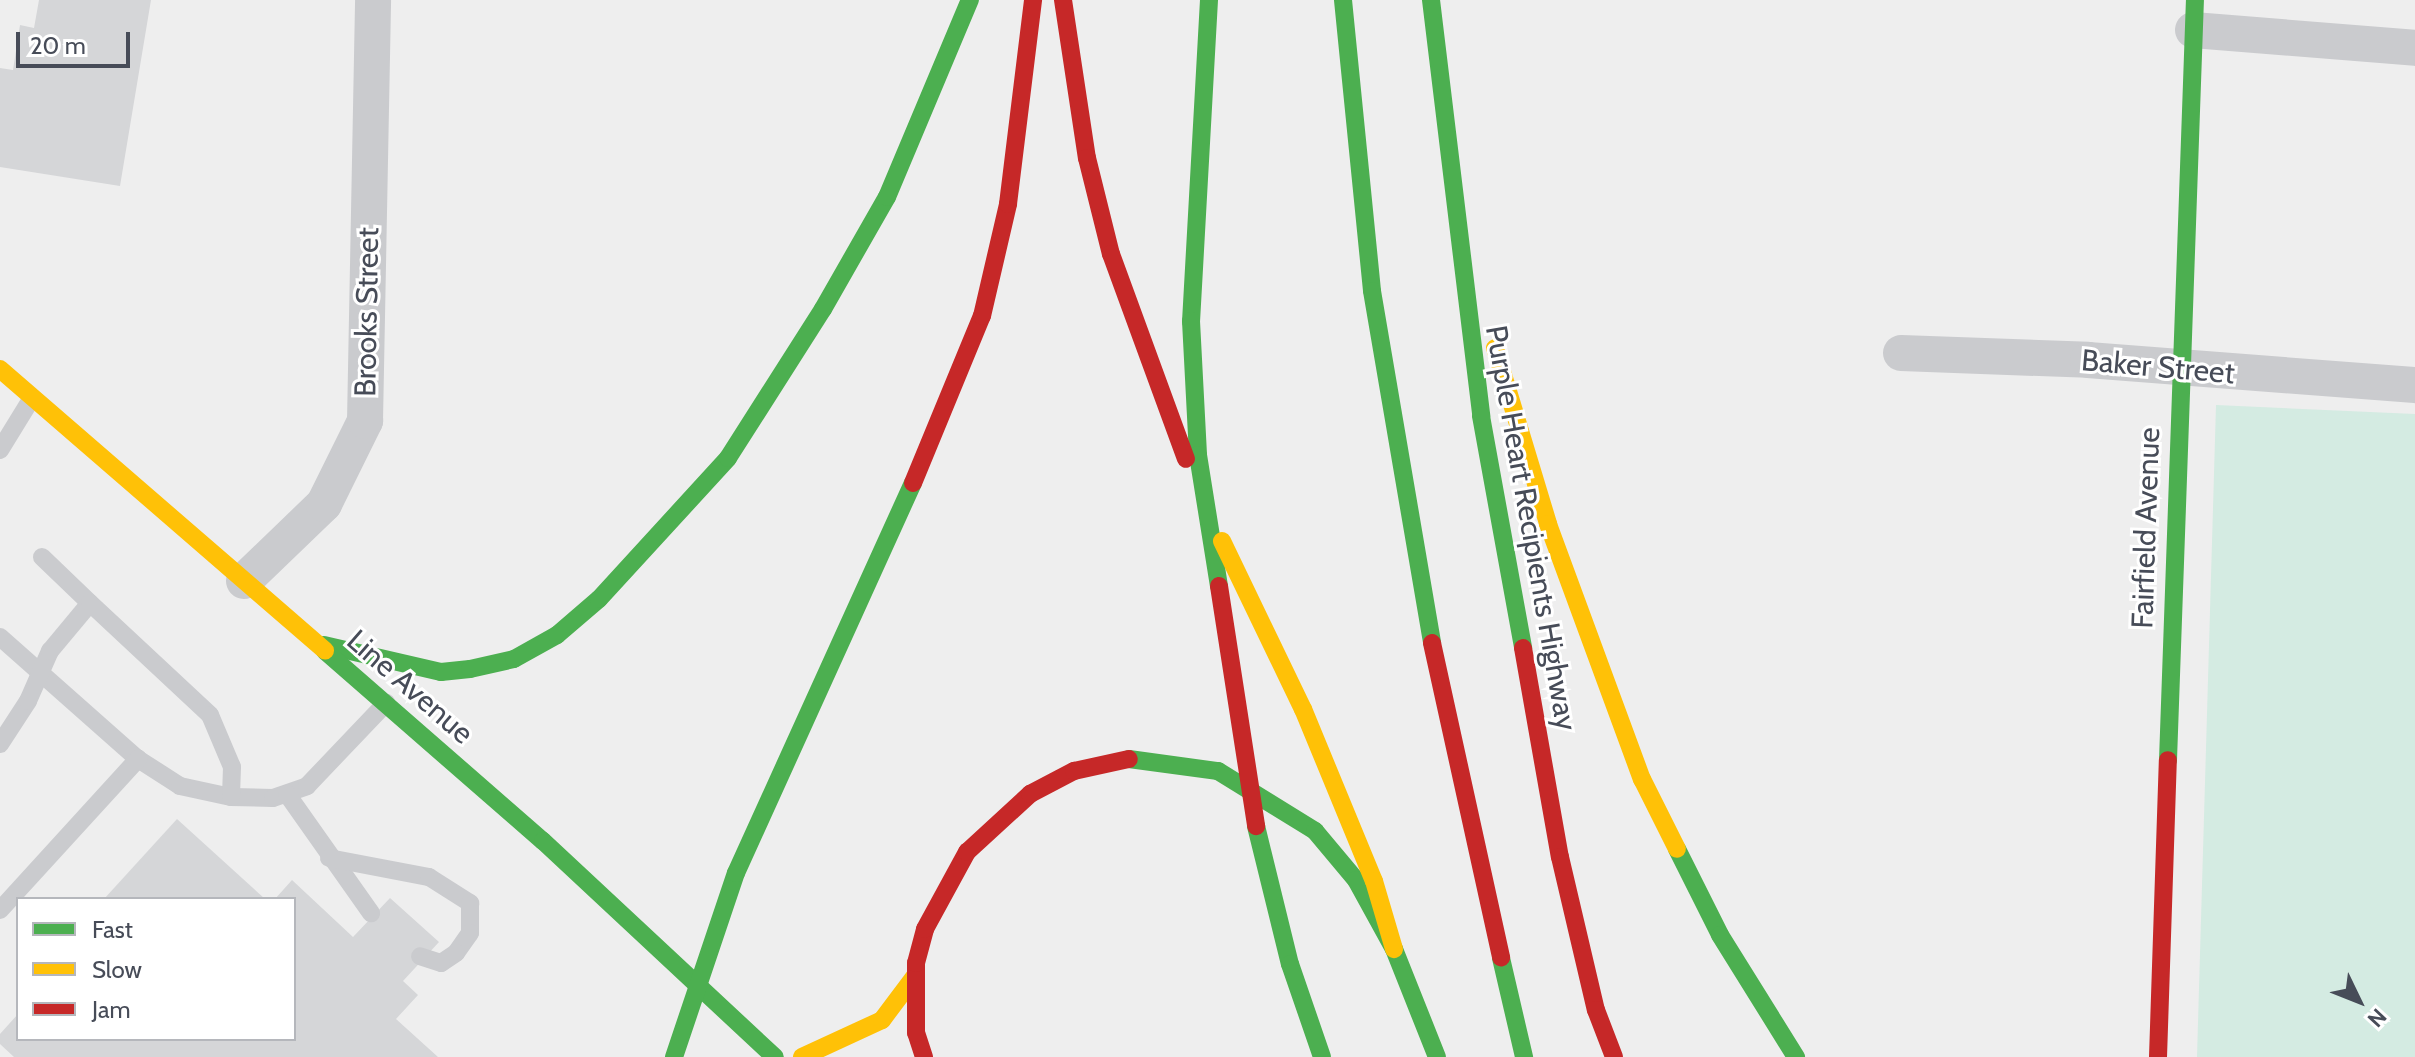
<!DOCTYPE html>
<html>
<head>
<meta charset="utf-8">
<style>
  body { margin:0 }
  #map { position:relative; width:2415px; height:1057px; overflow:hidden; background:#eee; font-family:Cabin,sans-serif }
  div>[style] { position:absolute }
  .green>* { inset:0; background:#d4ebe2 }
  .building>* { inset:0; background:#d5d6d8 }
  .lane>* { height:18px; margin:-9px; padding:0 9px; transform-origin:9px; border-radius:9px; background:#cacbce }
  .street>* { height:36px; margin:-18px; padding:0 18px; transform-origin:18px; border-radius:18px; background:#cacbce }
  .fast>* { height:18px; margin:-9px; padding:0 9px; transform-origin:9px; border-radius:9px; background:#4caf50 }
  .slow>* { height:18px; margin:-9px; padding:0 9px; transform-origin:9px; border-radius:9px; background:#ffc107 }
  .jam>* { height:18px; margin:-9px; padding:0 9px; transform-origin:9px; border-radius:9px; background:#c62828 }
  span { translate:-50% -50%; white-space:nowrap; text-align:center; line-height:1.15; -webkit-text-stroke:6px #fff; paint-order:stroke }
  .street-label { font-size:30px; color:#474c58 }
  .legend { position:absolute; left:16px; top:897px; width:280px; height:144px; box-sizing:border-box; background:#fff; border:2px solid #b5b7bc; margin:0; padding:10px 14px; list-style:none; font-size:24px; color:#474c58 }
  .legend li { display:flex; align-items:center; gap:16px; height:40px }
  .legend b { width:40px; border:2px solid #b5b7bc }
  .north { position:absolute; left:2319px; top:961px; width:80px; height:80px; -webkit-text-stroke:6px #fff; paint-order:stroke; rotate:133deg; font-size:22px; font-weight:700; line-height:32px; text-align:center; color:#474c58 }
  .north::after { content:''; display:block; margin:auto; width:28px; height:36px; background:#474c58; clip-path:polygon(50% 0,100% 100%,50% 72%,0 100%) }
  .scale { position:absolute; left:16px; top:32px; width:114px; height:36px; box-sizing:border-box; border:4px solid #474c58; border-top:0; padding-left:10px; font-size:24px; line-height:28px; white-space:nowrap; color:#474c58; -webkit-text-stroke:6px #fff; paint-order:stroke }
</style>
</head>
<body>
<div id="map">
  <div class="green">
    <i style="clip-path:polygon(2216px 405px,2415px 414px,2415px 1057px,2197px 1057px)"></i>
  </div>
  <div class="building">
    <i style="clip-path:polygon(39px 0,151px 0,120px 186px,0 167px,0 68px,13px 70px,20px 25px,34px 28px)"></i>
    <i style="clip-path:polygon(177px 819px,265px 899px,104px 899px)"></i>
    <i style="clip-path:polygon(292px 880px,353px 937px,390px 898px,439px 942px,403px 981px,418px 995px,396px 1019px,438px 1057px,14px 1057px,0 1044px,0 1034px,18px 1014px,18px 1039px,294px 1039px,294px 899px,275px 899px)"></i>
  </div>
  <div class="lane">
    <i style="left:0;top:450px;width:61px;rotate:-58.4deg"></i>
    <i style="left:42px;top:557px;width:66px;rotate:43.8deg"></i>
    <i style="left:0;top:637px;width:184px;rotate:41.5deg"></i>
    <i style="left:138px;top:759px;width:50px;rotate:32.7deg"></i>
    <i style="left:180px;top:786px;width:52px;rotate:12.2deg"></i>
    <i style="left:231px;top:797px;width:42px;rotate:1.4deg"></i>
    <i style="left:273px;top:798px;width:36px;rotate:-19deg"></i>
    <i style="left:307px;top:786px;width:115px;rotate:-46.4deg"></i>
    <i style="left:0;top:744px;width:51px;rotate:-56.9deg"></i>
    <i style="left:28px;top:701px;width:55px;rotate:-66.3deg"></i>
    <i style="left:50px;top:651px;width:62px;rotate:-50.2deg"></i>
    <i style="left:90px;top:603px;width:164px;rotate:43deg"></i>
    <i style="left:210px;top:715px;width:56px;rotate:67.1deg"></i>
    <i style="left:232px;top:767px;width:30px;rotate:92deg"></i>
    <i style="left:287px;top:794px;width:146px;rotate:54.8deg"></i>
    <i style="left:329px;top:858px;width:102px;rotate:10.8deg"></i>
    <i style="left:429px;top:877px;width:49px;rotate:32.4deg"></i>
    <i style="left:470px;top:903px;width:30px;rotate:90deg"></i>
    <i style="left:470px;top:933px;width:24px;rotate:125deg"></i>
    <i style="left:456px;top:953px;width:18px;rotate:146deg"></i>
    <i style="left:441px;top:963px;width:22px;rotate:-162deg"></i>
    <i style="left:0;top:910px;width:205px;rotate:-47.6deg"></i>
  </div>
  <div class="street">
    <i style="left:2193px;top:30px;width:223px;rotate:4.6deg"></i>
    <i style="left:1901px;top:353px;width:187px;rotate:2.1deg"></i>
    <i style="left:2088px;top:360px;width:328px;rotate:4.4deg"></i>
    <i style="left:244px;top:581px;width:111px;rotate:-43.9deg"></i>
    <i style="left:324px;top:504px;width:93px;rotate:-63.7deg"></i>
    <i style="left:365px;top:421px;width:421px;rotate:-88.9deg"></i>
  </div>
  <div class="fast">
    <i style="left:1209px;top:0;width:322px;rotate:93.2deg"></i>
    <i style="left:1191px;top:321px;width:134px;rotate:87deg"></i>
    <i style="left:1198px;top:455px;width:133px;rotate:80.9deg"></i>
    <i style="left:1343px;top:0;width:292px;rotate:84.3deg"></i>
    <i style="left:1372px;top:291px;width:357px;rotate:80.3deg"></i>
    <i style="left:1431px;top:0;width:419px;rotate:83.1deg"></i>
    <i style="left:1481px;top:416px;width:236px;rotate:79.7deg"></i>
    <i style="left:324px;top:645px;width:120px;rotate:13deg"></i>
    <i style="left:441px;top:672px;width:29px;rotate:-6deg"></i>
    <i style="left:470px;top:669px;width:45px;rotate:-12.8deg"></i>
    <i style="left:514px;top:659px;width:49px;rotate:-29.2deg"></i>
    <i style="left:557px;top:635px;width:55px;rotate:-40.6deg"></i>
    <i style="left:599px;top:599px;width:191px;rotate:-47.5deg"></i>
    <i style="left:728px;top:458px;width:177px;rotate:-57.5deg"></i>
    <i style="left:823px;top:309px;width:129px;rotate:-60.3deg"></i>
    <i style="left:887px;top:197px;width:214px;rotate:-67.2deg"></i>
    <i style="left:325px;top:651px;width:289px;rotate:41.1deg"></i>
    <i style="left:543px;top:841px;width:317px;rotate:43deg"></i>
    <i style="left:1129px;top:759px;width:90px;rotate:7.7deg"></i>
    <i style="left:1218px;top:771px;width:114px;rotate:31.7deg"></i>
    <i style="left:1315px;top:831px;width:64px;rotate:50.1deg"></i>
    <i style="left:1356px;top:880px;width:79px;rotate:61.2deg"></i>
    <i style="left:1394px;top:949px;width:116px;rotate:68.3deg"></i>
    <i style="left:2168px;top:760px;width:760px;rotate:-87.97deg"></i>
    <i style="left:1256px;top:826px;width:142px;rotate:76.2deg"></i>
    <i style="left:1290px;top:964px;width:98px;rotate:71deg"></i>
    <i style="left:1677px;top:849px;width:96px;rotate:63.4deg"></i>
    <i style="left:1720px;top:935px;width:144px;rotate:58.1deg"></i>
    <i style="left:1501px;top:958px;width:102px;rotate:76.9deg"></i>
    <i style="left:674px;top:1057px;width:194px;rotate:-71.4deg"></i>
    <i style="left:736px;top:873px;width:428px;rotate:-65.6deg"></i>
  </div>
  <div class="slow">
    <i style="left:1495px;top:348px;width:184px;rotate:73.2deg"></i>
    <i style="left:1548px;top:524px;width:272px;rotate:69.8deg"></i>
    <i style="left:1642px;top:779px;width:78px;rotate:63.4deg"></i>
    <i style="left:0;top:369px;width:430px;rotate:40.9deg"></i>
    <i style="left:1222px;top:541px;width:187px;rotate:64.3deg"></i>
    <i style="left:1303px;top:709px;width:186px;rotate:67.6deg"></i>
    <i style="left:1374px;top:881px;width:71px;rotate:73.6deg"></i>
    <i style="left:802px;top:1057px;width:88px;rotate:-24.8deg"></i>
    <i style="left:882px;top:1020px;width:55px;rotate:-53.1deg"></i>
  </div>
  <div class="jam">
    <i style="left:1063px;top:0;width:160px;rotate:81.4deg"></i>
    <i style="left:1087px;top:158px;width:99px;rotate:76deg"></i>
    <i style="left:1111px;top:254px;width:218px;rotate:69.9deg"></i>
    <i style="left:913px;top:483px;width:181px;rotate:-67.6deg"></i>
    <i style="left:982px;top:316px;width:115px;rotate:-76.9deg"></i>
    <i style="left:1008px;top:204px;width:206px;rotate:-83deg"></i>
    <i style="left:1219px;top:586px;width:243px;rotate:81.2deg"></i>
    <i style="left:1432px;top:643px;width:322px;rotate:77.6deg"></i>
    <i style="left:1523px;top:648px;width:212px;rotate:80deg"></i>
    <i style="left:1560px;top:857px;width:157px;rotate:76.8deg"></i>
    <i style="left:1596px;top:1010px;width:50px;rotate:69deg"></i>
    <i style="left:924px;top:1057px;width:25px;rotate:-108deg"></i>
    <i style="left:916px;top:1033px;width:70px;rotate:-90deg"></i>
    <i style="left:916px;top:963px;width:35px;rotate:-75deg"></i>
    <i style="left:925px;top:929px;width:88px;rotate:-61.4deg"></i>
    <i style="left:967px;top:852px;width:86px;rotate:-42.6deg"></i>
    <i style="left:1030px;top:794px;width:50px;rotate:-27.6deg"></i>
    <i style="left:1074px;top:771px;width:56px;rotate:-12.3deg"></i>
    <i style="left:2158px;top:1057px;width:297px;rotate:-88.1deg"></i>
  </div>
  <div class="street-label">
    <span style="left:367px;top:312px;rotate:-89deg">Brooks Street</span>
    <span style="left:2158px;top:367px;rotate:5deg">Baker Street</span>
    <span style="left:1531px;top:528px;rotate:80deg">Purple Heart Recipients Highway</span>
    <span style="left:2146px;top:528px;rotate:-88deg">Fairfield Avenue</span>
    <span style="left:410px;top:687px;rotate:41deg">Line Avenue</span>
  </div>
  <ul class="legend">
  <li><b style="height:10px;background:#4caf50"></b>Fast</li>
  <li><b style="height:10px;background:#ffc107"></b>Slow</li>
  <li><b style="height:10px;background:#c62828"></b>Jam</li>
  </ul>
  <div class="north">N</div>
  <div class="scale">20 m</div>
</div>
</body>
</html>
